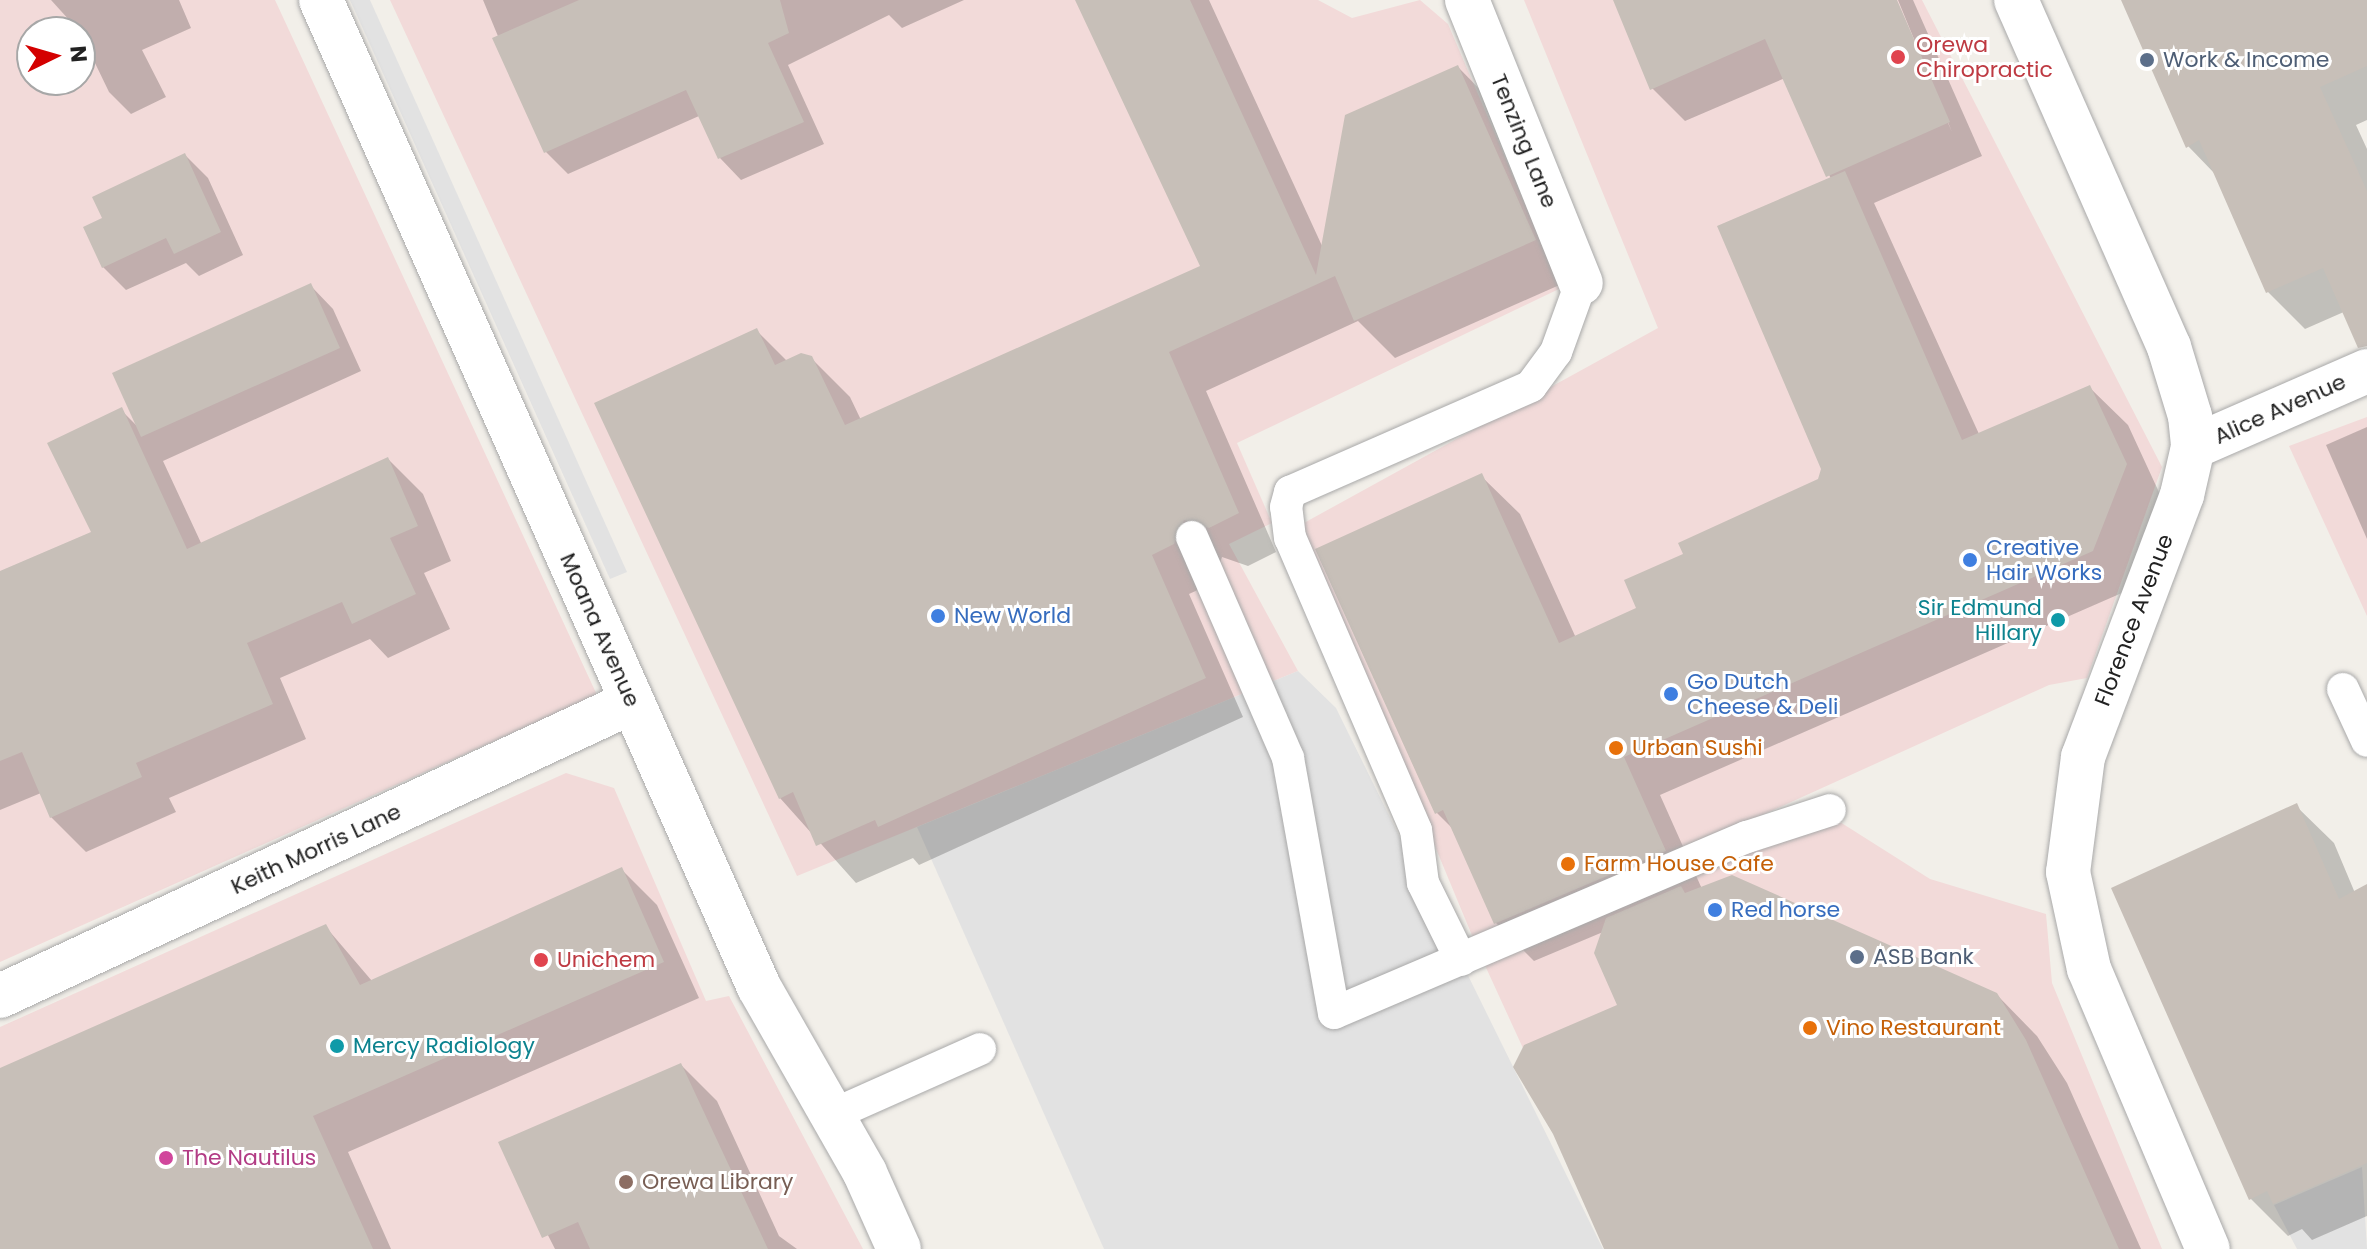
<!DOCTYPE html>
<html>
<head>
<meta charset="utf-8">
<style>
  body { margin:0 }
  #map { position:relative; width:2367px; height:1249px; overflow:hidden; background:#f2efe9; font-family:Poppins,sans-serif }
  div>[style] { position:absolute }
  .commercial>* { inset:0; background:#f2dad9 }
  .parking>* { inset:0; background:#e2e2e2 }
  .shadow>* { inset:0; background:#0003 }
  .building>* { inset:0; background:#c7bfb8 }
  .roads { filter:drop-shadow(0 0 2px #a9a9a9) drop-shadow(0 0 2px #a9a9a9) }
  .service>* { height:32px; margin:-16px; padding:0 16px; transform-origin:16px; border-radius:16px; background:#fff }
  .minor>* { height:44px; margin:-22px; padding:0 22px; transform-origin:22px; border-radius:22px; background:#fff }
  .tertiary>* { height:44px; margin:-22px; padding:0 22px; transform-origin:22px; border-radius:22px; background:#fff }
  .dots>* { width:22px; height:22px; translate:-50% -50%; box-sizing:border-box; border:4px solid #fff; border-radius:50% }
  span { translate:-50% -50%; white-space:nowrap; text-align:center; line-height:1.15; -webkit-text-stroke:6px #fff; paint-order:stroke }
  .health-label { font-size:22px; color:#be3a42 }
  .left { translate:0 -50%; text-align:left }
  .service-label { font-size:22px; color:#4e5e75 }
  .street-label { font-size:22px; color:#222 }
  .shop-label { font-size:22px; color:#366cbe }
  .culture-label { font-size:22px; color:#0d838f }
  .right { translate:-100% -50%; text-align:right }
  .food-label { font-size:22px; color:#c56008 }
  .hotel-label { font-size:22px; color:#b23c85 }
  .education-label { font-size:22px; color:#785e54 }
  .north { position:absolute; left:16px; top:16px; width:80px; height:80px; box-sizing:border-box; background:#fff; border:2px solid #a7a7a7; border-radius:50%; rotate:85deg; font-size:22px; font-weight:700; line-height:32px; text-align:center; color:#222 }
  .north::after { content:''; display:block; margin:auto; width:28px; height:36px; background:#d40000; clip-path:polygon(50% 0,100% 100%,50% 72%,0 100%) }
</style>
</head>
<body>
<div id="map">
  <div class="commercial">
    <i style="clip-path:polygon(evenodd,0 0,275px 0,597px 695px,0 962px,0 0,32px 32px,80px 32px,80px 80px,32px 80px,32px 32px)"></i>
    <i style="clip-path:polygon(390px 0,1318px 0,1352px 18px,1420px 0,1448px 24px,1561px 288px,1237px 443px,1272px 523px,1229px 544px,1298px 671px,797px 876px)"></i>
    <i style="clip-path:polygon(1524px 0,1922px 0,2162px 467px,2087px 678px,2049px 685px,1476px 945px,1358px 661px,1293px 529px,1658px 328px)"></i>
    <i style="clip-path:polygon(2367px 417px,2367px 616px,2289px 446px)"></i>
    <i style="clip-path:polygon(566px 773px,614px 788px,706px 1001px,729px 996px,863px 1249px,0 1249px,0 1027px)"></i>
    <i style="clip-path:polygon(1821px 810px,1930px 879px,2046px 914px,2052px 983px,2162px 1249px,1615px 1249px,1483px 961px)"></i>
  </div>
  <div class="parking">
    <i style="clip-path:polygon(350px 0,370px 0,627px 572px,610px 579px)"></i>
    <i style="clip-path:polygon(1298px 671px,1336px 708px,1603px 1249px,1104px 1249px,917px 827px)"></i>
    <i style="clip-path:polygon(2362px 1167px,2367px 1249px,2297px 1249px,2274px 1205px)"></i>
  </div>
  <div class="shadow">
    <i style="clip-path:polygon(51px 0,179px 0,191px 28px,142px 50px,166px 97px,131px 114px,109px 92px,80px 32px)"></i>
    <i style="clip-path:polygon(483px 0,964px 0,902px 28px,889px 15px,788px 65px,824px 144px,741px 180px,720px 158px,699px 116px,568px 174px,546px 152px)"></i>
    <i style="clip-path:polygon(1078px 0,1209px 0,1323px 248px,1458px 67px,1496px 106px,1573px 279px,1395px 358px,1358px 321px,1206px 391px,1276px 552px,1248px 566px,1222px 557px,1213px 583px,1189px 594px,1243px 717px,919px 865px,913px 858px,856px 883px,780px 798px,757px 331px,787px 361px,811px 358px,850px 397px,861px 420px,1202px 267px)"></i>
    <i style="clip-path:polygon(1638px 0,1894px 0,1952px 132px,1898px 0,1913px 0,1982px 156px,1874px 203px,1979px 434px,2089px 387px,2128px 425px,2164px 503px,2131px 589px,1660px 795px,1702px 889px,1996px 994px,2037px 1036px,2067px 1083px,2141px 1249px,1606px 1249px,1555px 1133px,1620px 1006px,1603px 932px,1534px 961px,1496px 923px,1454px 830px,1437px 813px,1481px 476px,1520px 514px,1576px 638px,1639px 610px,1685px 555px,1820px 480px,1823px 468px,1831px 179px,1785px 78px,1685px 121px,1652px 88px)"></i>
    <i style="clip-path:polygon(2123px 0,2367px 0,2367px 120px,2356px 125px,2367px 149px,2367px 332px,2346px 311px,2305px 329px,2268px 292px,2216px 175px,2188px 146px)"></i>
    <i style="clip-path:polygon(185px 155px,208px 178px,243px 255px,199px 276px,186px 263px,126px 290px,103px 267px,105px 218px)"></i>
    <i style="clip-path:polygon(310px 285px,333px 309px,361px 371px,163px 461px,202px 545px,388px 459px,423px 494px,451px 561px,424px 573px,450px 629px,388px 658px,370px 639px,280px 678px,306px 739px,169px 798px,176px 812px,86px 852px,51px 817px,41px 793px,0 810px,0 573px,94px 533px,121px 410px,137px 426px)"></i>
    <i style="clip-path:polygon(2367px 427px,2367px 539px,2326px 445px)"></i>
    <i style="clip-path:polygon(2296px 806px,2334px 843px,2355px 893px,2367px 886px,2367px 1216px,2312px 1240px,2302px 1229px,2288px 1236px,2251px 1199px)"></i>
    <i style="clip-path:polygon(621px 869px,657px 905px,699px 998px,348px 1152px,391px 1249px,0 1249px,0 1070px,325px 926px,372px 981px)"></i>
    <i style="clip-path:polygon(681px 1065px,717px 1101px,779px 1236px,797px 1249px,555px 1249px,501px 1143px)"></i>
  </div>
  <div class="building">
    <i style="clip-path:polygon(579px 0,780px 0,789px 33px,768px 43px,804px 122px,718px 159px,686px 90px,544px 153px,492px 38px)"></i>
    <i style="clip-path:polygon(1075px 0,1190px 0,1316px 275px,1345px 115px,1458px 65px,1536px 240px,1354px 321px,1335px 276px,1169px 352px,1239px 513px,1209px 528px,1184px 520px,1174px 544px,1152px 555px,1206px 678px,878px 827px,875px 820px,816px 846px,793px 792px,779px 799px,594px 403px,757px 328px,775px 365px,801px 353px,812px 356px,845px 425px,1200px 266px)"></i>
    <i style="clip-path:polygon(1613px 0,1897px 0,1950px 122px,1826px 177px,1765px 39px,1650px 90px)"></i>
    <i style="clip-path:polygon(2121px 0,2367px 0,2367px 66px,2320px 87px,2367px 191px,2367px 346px,2358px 348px,2323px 268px,2266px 293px,2199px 140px,2186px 148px)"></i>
    <i style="clip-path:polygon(185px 153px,221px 232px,174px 254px,166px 238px,102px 268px,83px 227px,102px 218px,92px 197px)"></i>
    <i style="clip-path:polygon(1845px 171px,1962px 440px,2090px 385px,2127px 464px,2093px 551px,1624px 757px,1666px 851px,1494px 924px,1443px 810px,1435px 814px,1315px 549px,1482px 473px,1559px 643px,1636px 608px,1624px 580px,1683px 554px,1678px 543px,1818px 479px,1821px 469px,1717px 226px)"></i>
    <i style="clip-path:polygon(311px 283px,340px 348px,141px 437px,112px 373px)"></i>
    <i style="clip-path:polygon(122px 407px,187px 549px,388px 457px,418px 526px,390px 538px,416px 594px,352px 624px,342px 602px,247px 643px,273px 704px,136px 763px,142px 777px,50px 818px,22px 752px,0 761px,0 571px,91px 532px,47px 443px)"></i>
    <i style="clip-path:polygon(2297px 803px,2339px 899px,2367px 884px,2367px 1163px,2273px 1204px,2267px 1191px,2249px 1200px,2111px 888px)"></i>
    <i style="clip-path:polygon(622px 867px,664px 962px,313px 1116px,373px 1249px,0 1249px,0 1068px,326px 924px,360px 985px)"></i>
    <i style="clip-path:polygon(1732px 875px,1997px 993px,2026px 1040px,2119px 1249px,1604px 1249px,1553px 1134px,1513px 1067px,1524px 1045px,1617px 1005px,1594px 953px,1606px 918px,1681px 886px,1685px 893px)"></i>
    <i style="clip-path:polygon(681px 1063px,768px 1249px,590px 1249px,578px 1222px,542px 1238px,498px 1142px)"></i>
  </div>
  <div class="roads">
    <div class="service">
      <i style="left:1192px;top:537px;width:241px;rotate:66.5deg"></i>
      <i style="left:1288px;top:758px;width:259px;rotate:79.8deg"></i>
      <i style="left:1334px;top:1013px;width:449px;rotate:-23.1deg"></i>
      <i style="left:1747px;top:837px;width:87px;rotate:-18deg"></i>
      <i style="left:2343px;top:689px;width:57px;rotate:65.2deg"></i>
      <i style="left:1461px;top:960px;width:86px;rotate:-116.3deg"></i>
      <i style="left:1423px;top:883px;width:53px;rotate:-97.5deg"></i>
      <i style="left:1416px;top:830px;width:318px;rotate:-113.3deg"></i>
      <i style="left:1290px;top:538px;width:31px;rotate:-97deg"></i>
      <i style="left:1286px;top:507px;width:16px;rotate:-75deg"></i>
      <i style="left:1290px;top:492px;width:263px;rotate:-23.7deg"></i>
      <i style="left:1531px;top:386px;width:42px;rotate:-53.7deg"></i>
      <i style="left:1556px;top:352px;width:73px;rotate:-70.1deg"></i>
      <i style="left:832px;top:1115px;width:162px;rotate:-24deg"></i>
    </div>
    <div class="minor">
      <i style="left:321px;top:0;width:1080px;rotate:66.07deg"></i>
      <i style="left:759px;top:987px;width:214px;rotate:60.3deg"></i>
      <i style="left:865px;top:1173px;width:83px;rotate:65.9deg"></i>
      <i style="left:1467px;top:0;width:305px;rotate:68.1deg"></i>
      <i style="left:2193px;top:447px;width:190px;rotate:-23.6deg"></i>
      <i style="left:0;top:996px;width:697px;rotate:-24.95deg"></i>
    </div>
    <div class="tertiary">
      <i style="left:2016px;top:0;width:379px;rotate:66.2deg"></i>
      <i style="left:2169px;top:347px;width:72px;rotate:73.1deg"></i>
      <i style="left:2190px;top:416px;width:31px;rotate:84deg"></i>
      <i style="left:2193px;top:447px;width:49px;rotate:102.9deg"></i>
      <i style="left:2182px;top:495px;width:280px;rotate:110.7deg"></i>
      <i style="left:2083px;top:757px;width:116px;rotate:97.4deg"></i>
      <i style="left:2068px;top:872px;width:99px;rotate:77.8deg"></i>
      <i style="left:2089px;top:969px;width:304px;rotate:67deg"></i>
    </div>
  </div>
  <div class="dots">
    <i style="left:1898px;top:57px;background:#e0444e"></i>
    <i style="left:2147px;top:60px;background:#5c6f8a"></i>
    <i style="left:1970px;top:560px;background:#3f7fe0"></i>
    <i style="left:938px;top:616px;background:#3f7fe0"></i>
    <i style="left:2058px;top:620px;background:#0f9aa8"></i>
    <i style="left:1671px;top:694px;background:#3f7fe0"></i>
    <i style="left:1616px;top:748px;background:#e8710a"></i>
    <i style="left:1568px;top:864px;background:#e8710a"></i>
    <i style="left:1715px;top:910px;background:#3f7fe0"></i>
    <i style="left:1857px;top:957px;background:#5c6f8a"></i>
    <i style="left:541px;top:960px;background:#e0444e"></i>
    <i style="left:1810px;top:1028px;background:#e8710a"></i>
    <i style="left:337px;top:1046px;background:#0f9aa8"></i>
    <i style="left:166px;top:1158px;background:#d1479c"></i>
    <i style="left:626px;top:1182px;background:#8d6e63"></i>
  </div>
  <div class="health-label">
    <span class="left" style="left:1916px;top:57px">Orewa<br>Chiropractic</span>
    <span class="left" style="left:557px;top:960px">Unichem</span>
  </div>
  <div class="service-label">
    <span class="left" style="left:2163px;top:60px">Work &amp; Income</span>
    <span class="left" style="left:1873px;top:957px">ASB Bank</span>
  </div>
  <div class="street-label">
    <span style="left:1524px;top:141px;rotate:68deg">Tenzing Lane</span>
    <span style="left:2280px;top:409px;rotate:-24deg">Alice Avenue</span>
    <span style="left:2134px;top:620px;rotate:-69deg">Florence Avenue</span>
    <span style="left:600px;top:630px;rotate:66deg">Moana Avenue</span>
    <span style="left:316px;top:849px;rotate:-25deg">Keith Morris Lane</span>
  </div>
  <div class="shop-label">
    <span class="left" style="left:1986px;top:560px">Creative<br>Hair Works</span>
    <span class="left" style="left:954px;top:616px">New World</span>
    <span class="left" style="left:1687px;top:694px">Go Dutch<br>Cheese &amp; Deli</span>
    <span class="left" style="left:1731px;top:910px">Red horse</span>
  </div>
  <div class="culture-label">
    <span class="right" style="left:2042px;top:620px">Sir Edmund<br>Hillary</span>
    <span class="left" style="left:353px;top:1046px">Mercy Radiology</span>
  </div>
  <div class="food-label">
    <span class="left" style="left:1632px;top:748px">Urban Sushi</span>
    <span class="left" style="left:1584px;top:864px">Farm House Cafe</span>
    <span class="left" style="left:1826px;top:1028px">Vino Restaurant</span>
  </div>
  <div class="hotel-label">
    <span class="left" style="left:182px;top:1158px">The Nautilus</span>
  </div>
  <div class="education-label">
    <span class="left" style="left:642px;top:1182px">Orewa Library</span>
  </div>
  <div class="north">N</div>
</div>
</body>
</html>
